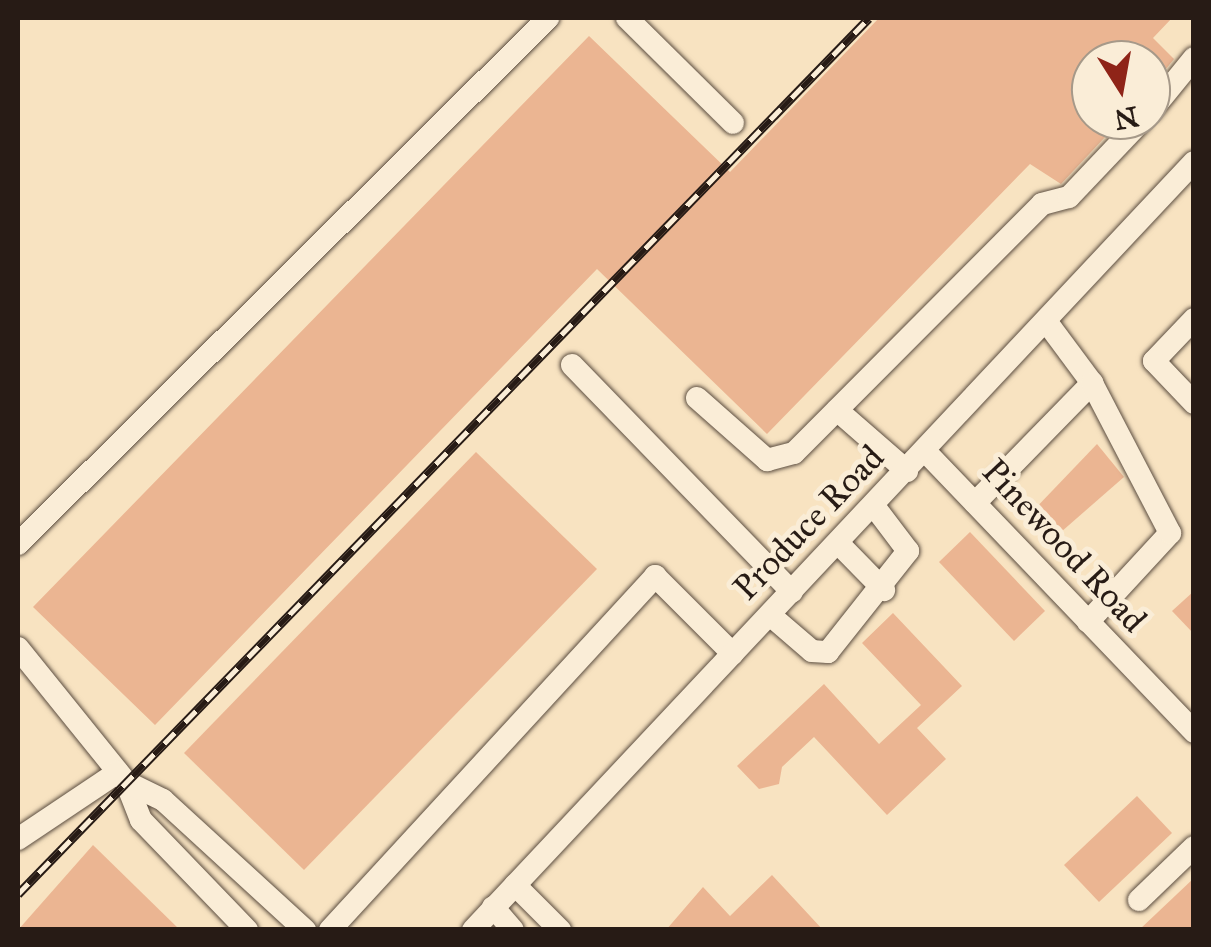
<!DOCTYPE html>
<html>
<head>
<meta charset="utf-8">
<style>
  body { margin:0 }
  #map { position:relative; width:1211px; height:947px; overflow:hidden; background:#f8e3c1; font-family:"IM FELL Great Primer",serif }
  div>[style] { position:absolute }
  .building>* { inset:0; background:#ebb592 }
  .roads { filter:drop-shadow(0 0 2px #5b4d40) drop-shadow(0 0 2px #5b4d40) }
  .minor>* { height:22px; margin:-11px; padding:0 11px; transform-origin:11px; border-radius:11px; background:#faedd7 }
  .rail>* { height:9px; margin-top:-4.5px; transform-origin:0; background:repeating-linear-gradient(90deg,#faedd7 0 15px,#271b15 0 30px); box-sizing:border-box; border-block:2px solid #271b15 }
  span { translate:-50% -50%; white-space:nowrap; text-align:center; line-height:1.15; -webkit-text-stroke:10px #faedd7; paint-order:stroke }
  .street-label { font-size:35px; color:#271b15 }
  .frame { position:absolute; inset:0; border:20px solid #271b15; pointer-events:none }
  .north { position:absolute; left:1071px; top:40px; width:100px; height:100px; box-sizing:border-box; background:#faedd7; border:2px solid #a69989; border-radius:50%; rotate:169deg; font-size:28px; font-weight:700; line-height:40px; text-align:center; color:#271b15 }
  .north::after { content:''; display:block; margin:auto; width:35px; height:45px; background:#8f2418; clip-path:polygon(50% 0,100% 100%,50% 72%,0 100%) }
</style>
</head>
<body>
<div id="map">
  <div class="building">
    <i style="clip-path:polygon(879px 18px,1172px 18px,1153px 38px,1174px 59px,1151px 87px,1151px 60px,1091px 60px,1091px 120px,1121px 120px,1061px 184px,1030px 164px,767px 434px,597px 269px,155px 725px,33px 607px,589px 36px,730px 172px)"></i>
    <i style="clip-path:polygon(1097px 444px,1124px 477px,1053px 539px,1030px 514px)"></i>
    <i style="clip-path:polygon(476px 452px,597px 569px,304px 870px,184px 753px)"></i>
    <i style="clip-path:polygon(970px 532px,1045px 611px,1014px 641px,939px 562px)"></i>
    <i style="clip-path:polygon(1194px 591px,1194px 634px,1172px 611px)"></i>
    <i style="clip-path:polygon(893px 613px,962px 686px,917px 728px,946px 759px,887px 815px,814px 737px,782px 767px,779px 784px,759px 789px,737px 766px,824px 684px,879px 744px,921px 705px,862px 643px)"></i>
    <i style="clip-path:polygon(1137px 796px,1172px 833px,1099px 902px,1064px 865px)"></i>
    <i style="clip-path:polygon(93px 845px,180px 930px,18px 930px)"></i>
    <i style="clip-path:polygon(772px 875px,823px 930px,666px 930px,703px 887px,730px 916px)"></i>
    <i style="clip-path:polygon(1194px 878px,1194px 930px,1139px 930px)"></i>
  </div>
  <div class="roads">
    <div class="minor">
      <i style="left:627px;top:18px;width:149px;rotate:44.7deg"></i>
      <i style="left:1151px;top:111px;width:68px;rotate:-50.9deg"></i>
      <i style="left:1194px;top:319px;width:58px;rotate:133.6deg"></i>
      <i style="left:1154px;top:361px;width:58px;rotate:46.4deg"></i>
      <i style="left:572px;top:365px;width:316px;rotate:45.9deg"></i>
      <i style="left:697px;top:398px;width:94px;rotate:41.5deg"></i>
      <i style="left:767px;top:460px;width:28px;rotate:-15deg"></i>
      <i style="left:794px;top:453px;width:351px;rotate:-45.1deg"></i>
      <i style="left:1042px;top:204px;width:28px;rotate:-15deg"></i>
      <i style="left:1069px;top:197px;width:106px;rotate:-46.5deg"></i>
      <i style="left:837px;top:410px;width:93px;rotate:41.1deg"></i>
      <i style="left:925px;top:451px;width:389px;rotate:46.2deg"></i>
      <i style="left:975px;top:503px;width:168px;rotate:-45.7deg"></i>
      <i style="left:1092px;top:383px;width:77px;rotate:-126.6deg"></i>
      <i style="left:838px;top:543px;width:66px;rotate:45.6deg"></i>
      <i style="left:18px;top:544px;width:747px;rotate:-44.78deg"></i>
      <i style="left:770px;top:615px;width:55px;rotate:40.6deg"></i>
      <i style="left:812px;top:651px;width:16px;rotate:4deg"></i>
      <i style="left:828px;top:652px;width:129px;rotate:-51.6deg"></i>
      <i style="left:908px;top:551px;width:56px;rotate:-127.1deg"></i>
      <i style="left:1088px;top:622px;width:121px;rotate:-47.3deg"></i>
      <i style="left:1170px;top:533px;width:169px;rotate:-117.5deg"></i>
      <i style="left:18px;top:648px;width:172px;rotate:51.1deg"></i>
      <i style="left:126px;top:782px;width:41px;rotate:68.5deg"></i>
      <i style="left:141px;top:820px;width:153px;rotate:46.1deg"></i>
      <i style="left:126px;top:782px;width:41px;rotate:25.9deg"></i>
      <i style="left:163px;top:800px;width:193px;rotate:42.5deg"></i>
      <i style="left:18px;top:839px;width:120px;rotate:-33.8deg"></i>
      <i style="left:515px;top:885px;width:64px;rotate:45deg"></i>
      <i style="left:1139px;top:900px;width:76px;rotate:-43.9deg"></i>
      <i style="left:493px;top:907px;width:30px;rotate:49deg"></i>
      <i style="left:330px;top:930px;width:481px;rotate:-47.4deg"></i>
      <i style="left:655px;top:576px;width:110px;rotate:45deg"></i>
      <i style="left:473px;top:930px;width:1053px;rotate:-46.81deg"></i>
    </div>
  </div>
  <div class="rail">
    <i style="left:18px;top:894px;width:1221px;rotate:-45.83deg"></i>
  </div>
  <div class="street-label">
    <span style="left:809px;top:523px;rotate:-46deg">Produce Road</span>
    <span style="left:1064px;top:546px;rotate:47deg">Pinewood Road</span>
  </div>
  <div class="frame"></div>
  <div class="north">N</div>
</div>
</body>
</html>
